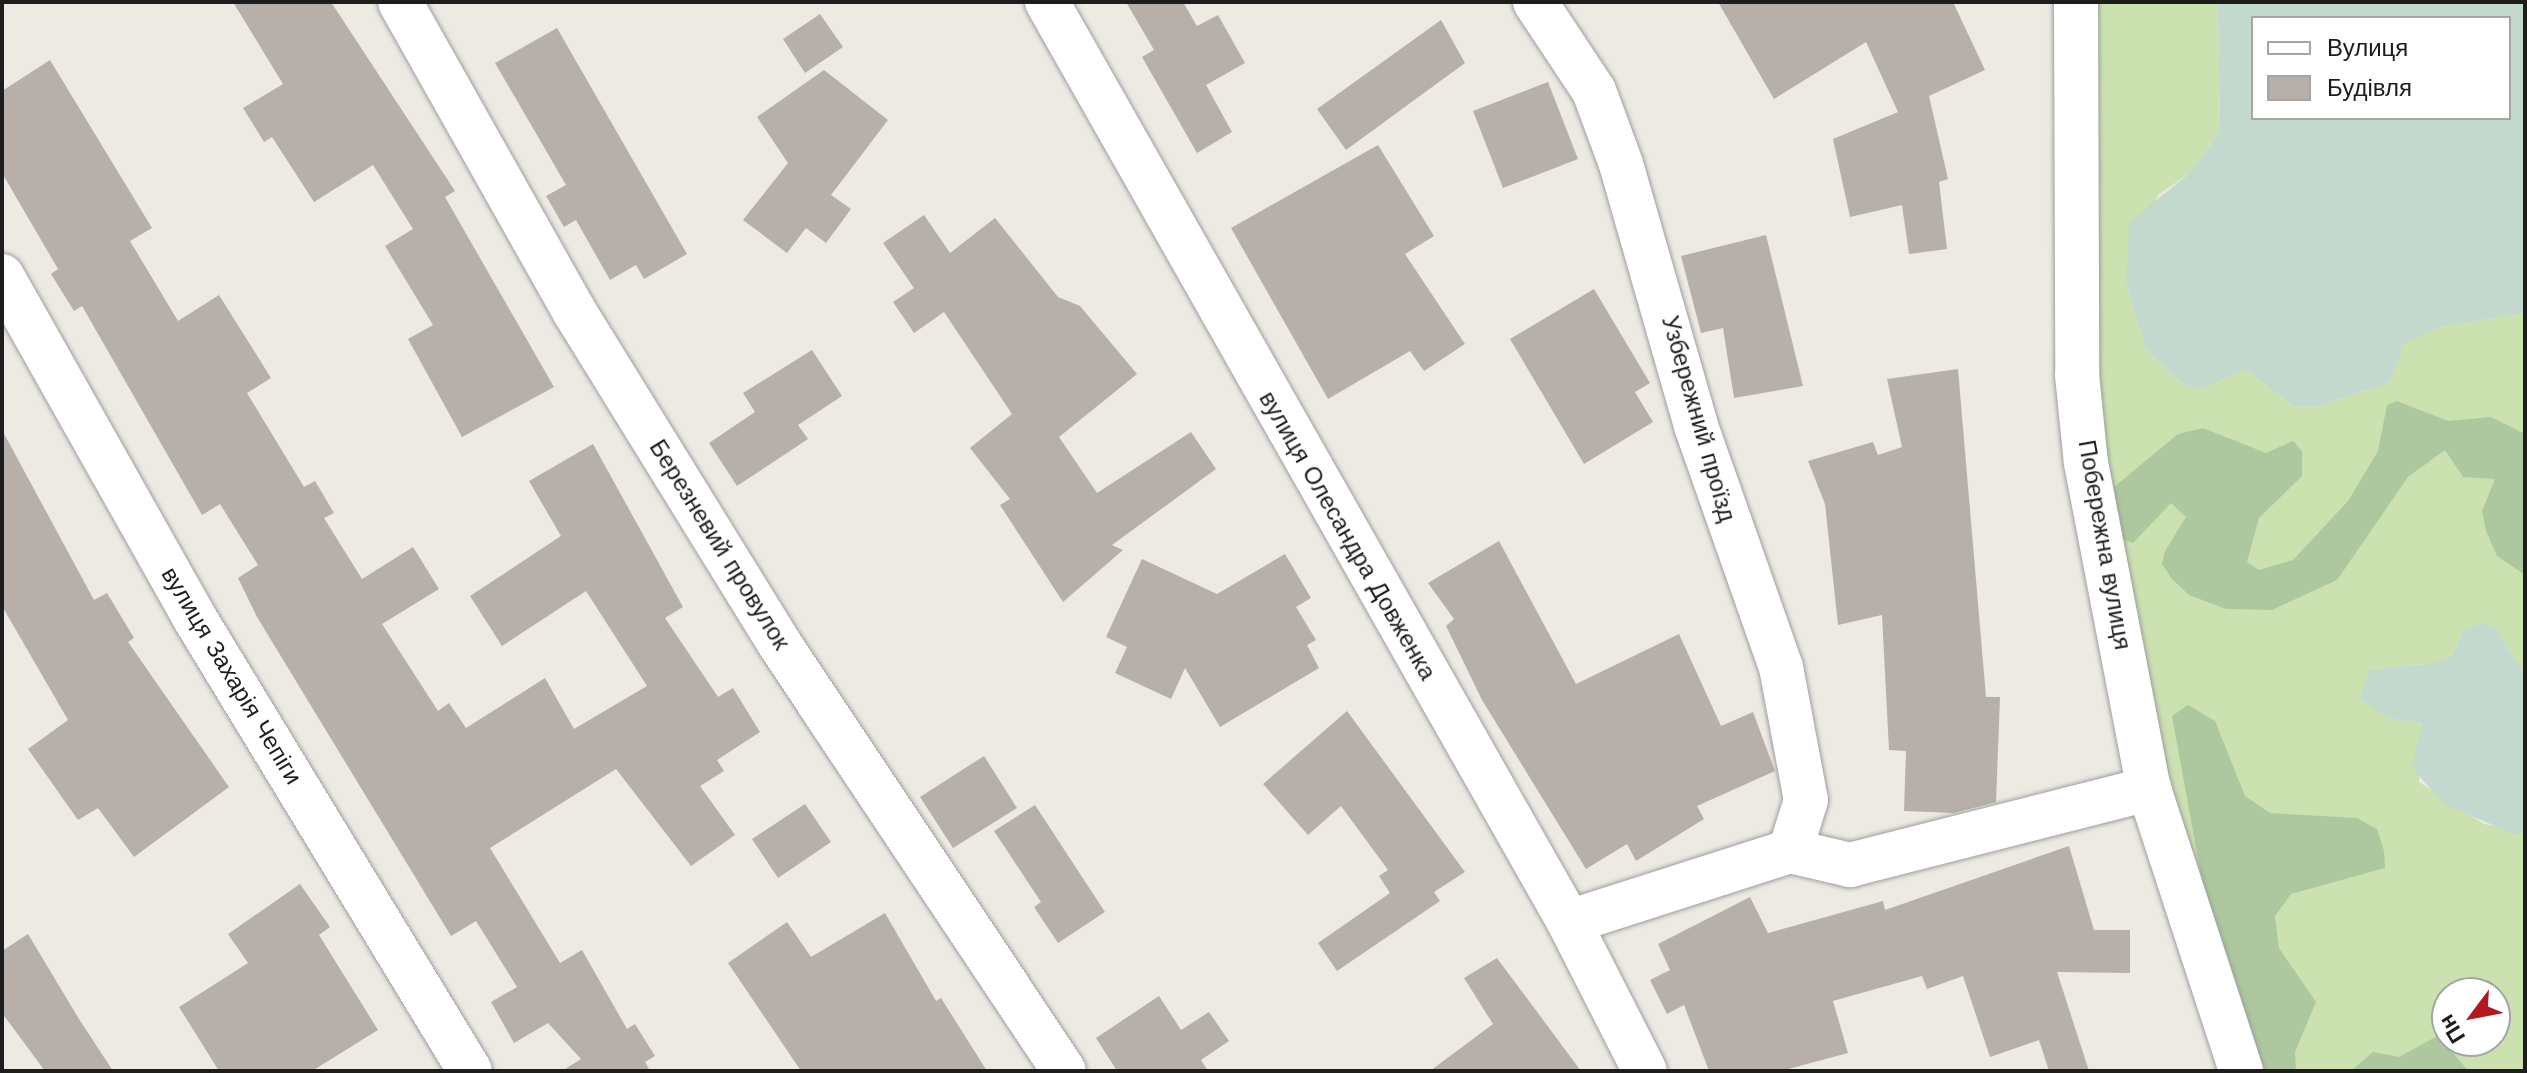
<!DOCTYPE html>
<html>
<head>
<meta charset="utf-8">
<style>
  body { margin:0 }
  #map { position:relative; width:2527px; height:1073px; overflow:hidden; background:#edeae4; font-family:"Work Sans",sans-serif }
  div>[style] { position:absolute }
  .grass>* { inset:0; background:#cbe2b0 }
  .forest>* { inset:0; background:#adc89e }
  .wetland>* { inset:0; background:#c3d9ce }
  .building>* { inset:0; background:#b6afaa }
  .roads { filter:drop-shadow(0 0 2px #9e9e9e) drop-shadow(0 0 2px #9e9e9e) }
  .street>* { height:44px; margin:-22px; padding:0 22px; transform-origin:22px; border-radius:22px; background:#fff }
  span { translate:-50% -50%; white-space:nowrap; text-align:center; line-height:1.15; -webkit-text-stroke:6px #fff; paint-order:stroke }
  .street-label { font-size:24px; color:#1d1d1d }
  .frame { position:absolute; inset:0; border:4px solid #1d1d1d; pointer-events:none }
  .legend { position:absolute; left:2251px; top:16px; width:260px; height:104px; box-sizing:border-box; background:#fff; border:2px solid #a5a5a5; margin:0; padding:10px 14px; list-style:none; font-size:24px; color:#1d1d1d }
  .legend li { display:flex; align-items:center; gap:16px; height:40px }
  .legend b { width:40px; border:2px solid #a5a5a5 }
  .north { position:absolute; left:2431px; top:977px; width:80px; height:80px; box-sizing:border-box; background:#fff; border:2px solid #a5a5a5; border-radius:50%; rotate:238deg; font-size:22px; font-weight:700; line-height:32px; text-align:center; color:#1d1d1d }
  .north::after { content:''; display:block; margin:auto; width:28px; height:36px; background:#b41720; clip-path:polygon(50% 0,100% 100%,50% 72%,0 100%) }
</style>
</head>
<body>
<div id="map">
  <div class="grass">
    <i style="clip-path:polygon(evenodd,2081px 2px,2218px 2px,2220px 132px,2190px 173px,2158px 195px,2126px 283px,2145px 348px,2181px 383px,2200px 390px,2245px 369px,2295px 407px,2318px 406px,2389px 383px,2404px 343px,2439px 327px,2525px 313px,2525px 675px,2496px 629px,2462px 632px,2453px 655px,2434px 663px,2370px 670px,2390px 719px,2422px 723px,2419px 782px,2484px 824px,2525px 831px,2525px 1071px,2257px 1071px,2154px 738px,2097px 468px,2081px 2px,2447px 993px,2495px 993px,2495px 1041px,2447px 1041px,2447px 993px)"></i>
  </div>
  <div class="forest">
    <i style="clip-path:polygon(2397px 401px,2448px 421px,2491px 417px,2525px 434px,2525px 575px,2497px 556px,2486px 531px,2482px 511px,2495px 479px,2463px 477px,2445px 450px,2408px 477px,2337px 580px,2272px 610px,2226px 609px,2189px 595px,2172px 579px,2162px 564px,2165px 551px,2186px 517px,2171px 503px,2133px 543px,2117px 537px,2110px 517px,2114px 487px,2178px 434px,2203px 428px,2266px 453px,2293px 441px,2302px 451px,2302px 476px,2259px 518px,2247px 562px,2259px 570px,2293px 560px,2348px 501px,2378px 451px,2387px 405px)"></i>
    <i style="clip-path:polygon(2188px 705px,2215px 721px,2245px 796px,2270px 813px,2357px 818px,2377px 829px,2384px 851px,2385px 868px,2291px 894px,2275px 916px,2279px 948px,2316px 1002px,2295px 1052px,2296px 1071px,2264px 1071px,2203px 886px,2172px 716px)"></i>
    <i style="clip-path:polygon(2439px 1035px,2468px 1071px,2351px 1071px,2373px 1052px,2399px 1057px)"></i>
  </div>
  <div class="wetland">
    <i style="clip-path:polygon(evenodd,2218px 2px,2525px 2px,2525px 313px,2439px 327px,2405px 343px,2389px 383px,2318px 406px,2295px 407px,2245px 369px,2200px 390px,2181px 383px,2145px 348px,2126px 283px,2129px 222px,2190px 173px,2220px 132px,2218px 2px,2253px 18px,2509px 18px,2509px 118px,2253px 118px,2253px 18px)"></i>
    <i style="clip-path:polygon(2482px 622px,2496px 629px,2525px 675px,2525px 831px,2516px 835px,2444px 804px,2412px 768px,2422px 723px,2390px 719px,2359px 699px,2370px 670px,2434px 663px,2453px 655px,2462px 632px)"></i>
  </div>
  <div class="building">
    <i style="clip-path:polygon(233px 2px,331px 2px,455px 191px,445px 197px,554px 387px,462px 437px,408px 339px,433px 325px,385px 246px,413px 229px,373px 165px,314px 202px,272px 137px,264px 142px,243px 108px,283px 84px)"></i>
    <i style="clip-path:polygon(1126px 2px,1183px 2px,1197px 26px,1218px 15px,1245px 63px,1206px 85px,1232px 132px,1197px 153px,1142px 57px,1154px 50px)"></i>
    <i style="clip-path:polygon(1718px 2px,1953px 2px,1985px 70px,1929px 96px,1948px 179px,1939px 182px,1947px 249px,1909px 254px,1902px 205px,1850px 217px,1833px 139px,1898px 112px,1866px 42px,1774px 99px)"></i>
    <i style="clip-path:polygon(820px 14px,843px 47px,805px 73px,783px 39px)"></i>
    <i style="clip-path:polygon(1441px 20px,1465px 63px,1346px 150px,1317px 109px)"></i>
    <i style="clip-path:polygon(557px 28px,687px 254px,644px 279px,636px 265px,610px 280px,576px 220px,564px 227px,546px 196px,566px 185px,495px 63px)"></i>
    <i style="clip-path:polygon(50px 60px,152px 228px,130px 241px,178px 321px,219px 295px,271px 378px,247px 393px,304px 487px,315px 481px,334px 513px,324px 518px,362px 579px,413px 547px,439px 589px,382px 624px,438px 711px,449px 703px,466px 728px,545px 678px,574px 729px,647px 686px,586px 591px,502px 646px,470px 596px,561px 536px,529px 481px,593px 444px,683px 607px,665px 618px,718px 697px,733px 688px,760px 732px,717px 760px,724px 771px,700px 786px,735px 835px,691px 866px,616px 769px,490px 848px,560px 963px,582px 950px,627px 1029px,635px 1024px,655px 1056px,645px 1062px,650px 1071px,562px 1071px,581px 1059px,548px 1023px,514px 1043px,491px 1002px,517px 987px,476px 921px,451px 936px,257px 617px,238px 578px,258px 565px,220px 504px,202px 515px,82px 306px,74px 311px,51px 274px,58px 269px,2px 173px,2px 91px)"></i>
    <i style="clip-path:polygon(824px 70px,888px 120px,831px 195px,851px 209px,826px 243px,806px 228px,787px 253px,743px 220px,788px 163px,757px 117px)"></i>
    <i style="clip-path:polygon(1548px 82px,1578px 159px,1503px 188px,1473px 111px)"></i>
    <i style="clip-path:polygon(1378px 145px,1434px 236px,1405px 254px,1465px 344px,1424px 371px,1410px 351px,1328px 399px,1231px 228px)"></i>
    <i style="clip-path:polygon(924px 215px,950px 253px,995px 218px,1058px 297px,1080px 306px,1137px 374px,1059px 437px,1097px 493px,1191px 432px,1216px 469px,1112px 545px,1123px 550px,1063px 602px,1000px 505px,1010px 499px,970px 448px,1012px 414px,944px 312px,914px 333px,893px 302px,914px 288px,883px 243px)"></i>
    <i style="clip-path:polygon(1766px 235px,1803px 386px,1734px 398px,1723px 328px,1701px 333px,1681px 256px)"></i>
    <i style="clip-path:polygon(1594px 289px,1650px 383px,1635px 392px,1653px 422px,1584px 464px,1510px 339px)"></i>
    <i style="clip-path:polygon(812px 350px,842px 396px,798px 425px,808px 439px,737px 486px,709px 443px,755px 412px,743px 393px)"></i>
    <i style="clip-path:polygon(1958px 369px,1986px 697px,2000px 697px,1996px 802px,1954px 813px,1904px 811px,1906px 751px,1889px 750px,1882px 615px,1838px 625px,1825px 504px,1808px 461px,1873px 442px,1878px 455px,1902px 447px,1887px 379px)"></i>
    <i style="clip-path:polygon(2px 430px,94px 600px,107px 593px,134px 638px,128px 642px,229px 787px,134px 857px,98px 808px,78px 820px,28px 749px,68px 720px,2px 606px)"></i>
    <i style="clip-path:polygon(1499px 541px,1576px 684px,1679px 634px,1721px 726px,1753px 712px,1775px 771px,1697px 806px,1704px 819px,1636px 861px,1627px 844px,1586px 869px,1482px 700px,1446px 626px,1454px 619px,1428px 583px)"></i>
    <i style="clip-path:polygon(1285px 554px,1311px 598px,1296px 607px,1316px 640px,1307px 645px,1319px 668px,1220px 727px,1185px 668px,1171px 699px,1115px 673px,1127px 647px,1106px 637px,1142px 559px,1217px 594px)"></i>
    <i style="clip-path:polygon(1347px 711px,1465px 872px,1434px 892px,1440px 901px,1337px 971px,1318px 943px,1390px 893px,1379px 876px,1388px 870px,1341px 806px,1308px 835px,1263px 784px)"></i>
    <i style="clip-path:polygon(984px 756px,1017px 808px,953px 848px,920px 797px)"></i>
    <i style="clip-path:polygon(805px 804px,831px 842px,778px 878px,752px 839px)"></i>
    <i style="clip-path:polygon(1035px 805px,1105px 912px,1058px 943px,1034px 907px,1041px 902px,994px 831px)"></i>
    <i style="clip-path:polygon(2069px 846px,2094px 930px,2130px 930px,2130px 973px,2057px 972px,2089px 1071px,2049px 1071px,2039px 1040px,1990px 1057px,1963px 976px,1927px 989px,1922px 976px,1833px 1001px,1848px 1053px,1781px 1071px,1709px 1071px,1684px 1005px,1667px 1014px,1650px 980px,1670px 970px,1658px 944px,1750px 897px,1768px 933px,1883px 901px,1885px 910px)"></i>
    <i style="clip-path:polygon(300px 884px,330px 927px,319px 935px,378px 1030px,312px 1071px,219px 1071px,179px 1007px,248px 963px,228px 934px)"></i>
    <i style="clip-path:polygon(885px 913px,936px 1001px,941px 998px,987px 1071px,801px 1071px,728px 963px,787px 922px,811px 957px)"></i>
    <i style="clip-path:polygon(28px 934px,79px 1019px,113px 1071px,45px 1071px,2px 1013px,2px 951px)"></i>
    <i style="clip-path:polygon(1497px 958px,1581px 1071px,1430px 1071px,1493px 1024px,1464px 978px)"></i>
    <i style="clip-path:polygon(1159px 996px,1181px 1030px,1209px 1012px,1229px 1041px,1201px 1060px,1208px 1071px,1117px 1071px,1096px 1038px)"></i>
  </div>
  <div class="roads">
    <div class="street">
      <i style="left:400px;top:2px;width:355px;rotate:60.6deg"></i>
      <i style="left:574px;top:311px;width:390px;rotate:58.3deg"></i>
      <i style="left:779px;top:643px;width:514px;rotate:56.34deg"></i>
      <i style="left:1047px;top:2px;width:1058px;rotate:60.43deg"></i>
      <i style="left:1569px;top:922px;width:167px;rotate:63deg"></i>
      <i style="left:1535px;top:2px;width:107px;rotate:56.5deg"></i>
      <i style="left:1594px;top:91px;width:78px;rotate:69.7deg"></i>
      <i style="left:1621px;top:164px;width:273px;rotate:74deg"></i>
      <i style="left:1696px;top:426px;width:256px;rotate:70.6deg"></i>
      <i style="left:1781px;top:667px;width:135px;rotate:79.4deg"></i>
      <i style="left:1806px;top:800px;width:53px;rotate:107.4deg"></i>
      <i style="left:2076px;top:2px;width:373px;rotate:89.8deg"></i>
      <i style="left:2077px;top:375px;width:88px;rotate:84.2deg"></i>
      <i style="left:2086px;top:463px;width:332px;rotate:79.1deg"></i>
      <i style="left:2149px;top:789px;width:297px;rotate:71.9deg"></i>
      <i style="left:2px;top:276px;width:391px;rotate:60.6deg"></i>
      <i style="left:194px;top:617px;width:531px;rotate:58.7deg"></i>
      <i style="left:1569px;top:922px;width:232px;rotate:-17.8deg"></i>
      <i style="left:1790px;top:851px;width:62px;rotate:13.1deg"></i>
      <i style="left:1850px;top:865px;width:309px;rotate:-14.3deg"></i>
    </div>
  </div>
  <div class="street-label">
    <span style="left:1698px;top:419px;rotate:74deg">Узбережний проїзд</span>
    <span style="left:1347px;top:536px;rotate:60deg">вулиця Олесандра Довженка</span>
    <span style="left:719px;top:545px;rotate:58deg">Березневий провулок</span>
    <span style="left:2104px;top:545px;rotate:80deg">Побережна вулиця</span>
    <span style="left:231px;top:676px;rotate:59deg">вулиця Захарія Чепіги</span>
  </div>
  <div class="frame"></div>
  <ul class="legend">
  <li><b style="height:10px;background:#fff"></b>Вулиця</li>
  <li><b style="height:22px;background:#b6afaa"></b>Будівля</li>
  </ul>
  <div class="north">Пн</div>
</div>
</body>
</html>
